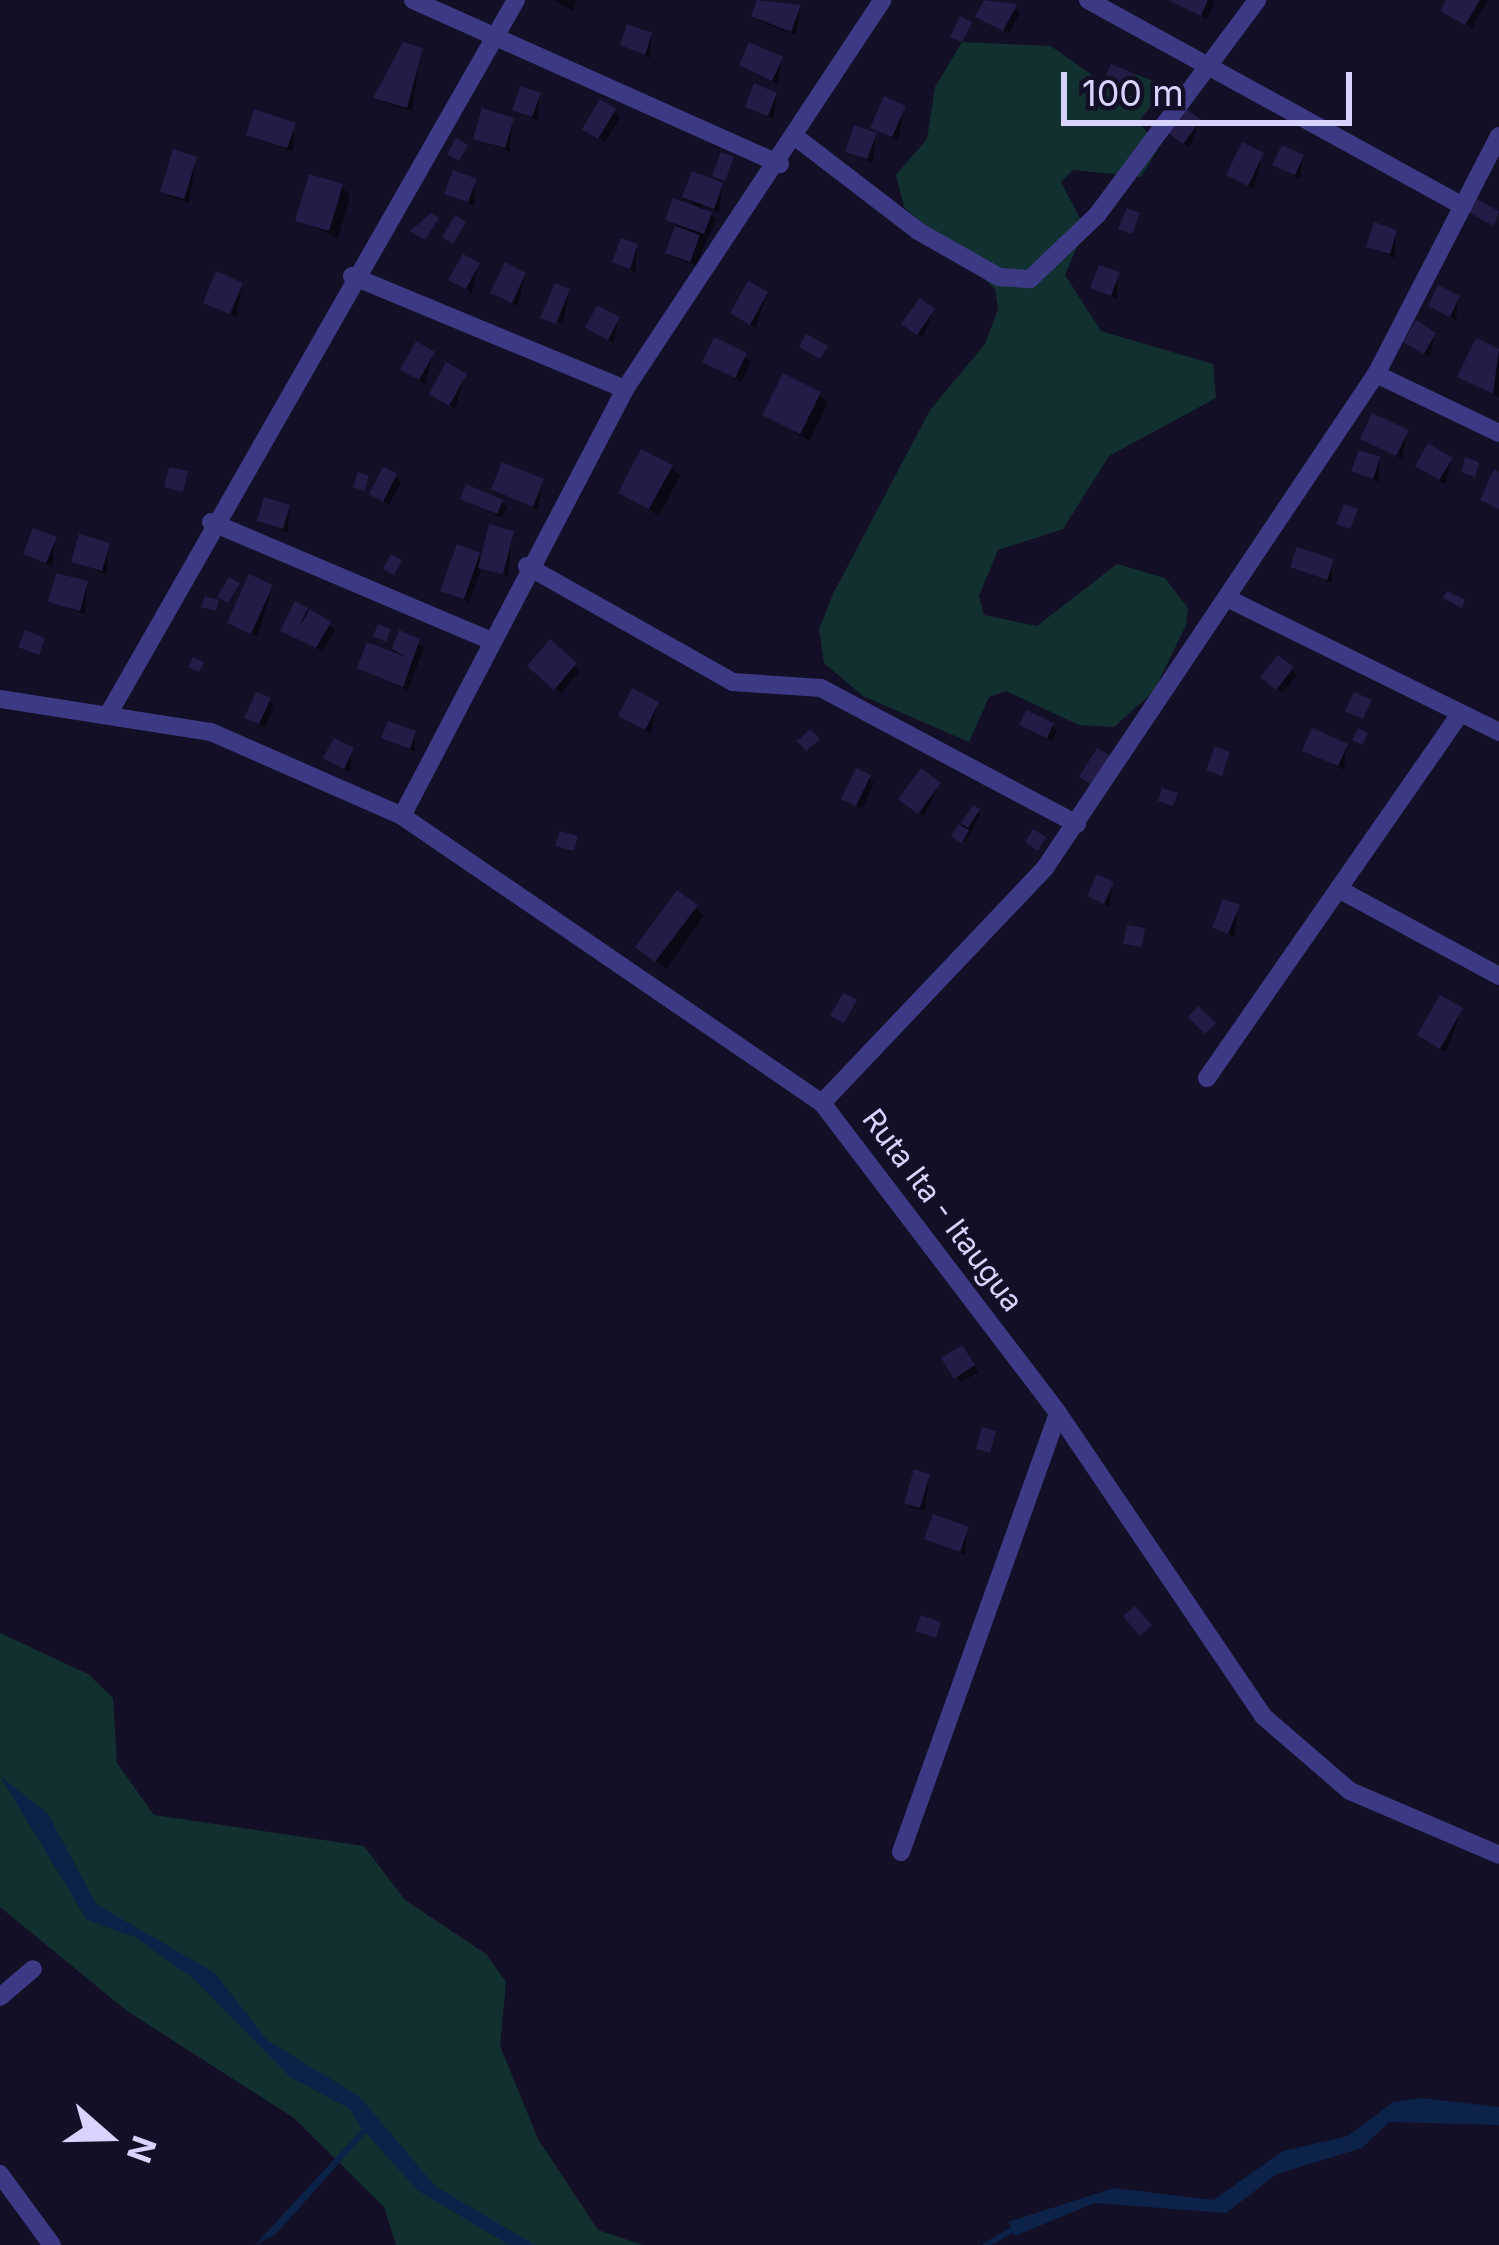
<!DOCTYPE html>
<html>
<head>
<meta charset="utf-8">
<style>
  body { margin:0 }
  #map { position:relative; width:1499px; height:2245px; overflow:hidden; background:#130f26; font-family:Inter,sans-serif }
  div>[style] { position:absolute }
  .green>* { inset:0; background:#12302f }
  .water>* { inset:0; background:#0c2248 }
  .shadow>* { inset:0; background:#0007 }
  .stream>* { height:6px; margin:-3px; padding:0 3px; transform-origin:3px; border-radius:3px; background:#0c2248 }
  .building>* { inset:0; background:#241b47 }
  .minor>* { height:18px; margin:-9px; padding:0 9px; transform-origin:9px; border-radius:9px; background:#3d3a85 }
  span { translate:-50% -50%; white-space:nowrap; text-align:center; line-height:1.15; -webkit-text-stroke:9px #130f26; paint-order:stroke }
  .street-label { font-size:30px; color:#d9d4ff }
  .north { position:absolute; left:48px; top:2077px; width:120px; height:120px; -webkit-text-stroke:9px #130f26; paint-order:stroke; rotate:110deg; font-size:33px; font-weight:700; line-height:48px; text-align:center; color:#d9d4ff }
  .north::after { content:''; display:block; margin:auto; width:42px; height:54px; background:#d9d4ff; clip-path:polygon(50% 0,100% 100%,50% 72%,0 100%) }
  .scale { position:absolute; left:1061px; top:72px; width:291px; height:54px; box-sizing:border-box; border:6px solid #d9d4ff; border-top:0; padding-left:15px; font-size:36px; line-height:42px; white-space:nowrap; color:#d9d4ff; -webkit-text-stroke:9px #130f26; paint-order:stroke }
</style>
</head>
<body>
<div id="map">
  <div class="green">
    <i style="clip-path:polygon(962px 42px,1051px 46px,1103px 83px,1135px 74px,1167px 86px,1139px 121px,1158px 149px,1141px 177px,1073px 170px,1061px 182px,1085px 228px,1065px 275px,1101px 331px,1213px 364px,1216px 398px,1109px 456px,1063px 529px,998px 550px,979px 596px,984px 615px,1037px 626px,1117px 564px,1165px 578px,1188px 608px,1186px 625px,1154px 691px,1114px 727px,1079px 725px,1006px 691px,989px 697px,969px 742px,863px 696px,824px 663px,819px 629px,833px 594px,930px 410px,985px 344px,998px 309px,995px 289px,904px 207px,896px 175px,927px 139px,935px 87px)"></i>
    <i style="clip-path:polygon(0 1633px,88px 1674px,113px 1698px,117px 1763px,154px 1815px,364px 1846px,405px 1900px,486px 1954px,506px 1982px,500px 2046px,538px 2139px,598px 2230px,643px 2245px,396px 2245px,384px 2207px,294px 2118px,127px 2011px,0 1907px)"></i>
  </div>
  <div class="water">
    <i style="clip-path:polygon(0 1776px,48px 1814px,96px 1904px,215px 1973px,267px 2040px,360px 2097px,435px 2186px,535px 2245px,509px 2245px,417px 2190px,366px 2133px,276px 2234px,255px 2245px,362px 2129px,350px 2109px,290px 2077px,195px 1980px,135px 1937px,87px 1920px)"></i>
    <i style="clip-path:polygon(1421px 2098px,1499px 2107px,1499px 2125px,1389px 2122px,1362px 2148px,1277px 2174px,1226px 2213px,1095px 2203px,1015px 2236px,1008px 2222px,1114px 2188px,1213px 2200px,1283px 2151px,1348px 2136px,1393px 2102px)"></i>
  </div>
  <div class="shadow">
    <i style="clip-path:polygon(554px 0,576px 0,573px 11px)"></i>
    <i style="clip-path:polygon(760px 0,800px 8px,796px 35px,759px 21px)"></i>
    <i style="clip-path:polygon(987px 0,1020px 12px,1009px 34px,979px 17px)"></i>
    <i style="clip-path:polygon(1179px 0,1212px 0,1215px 2px,1206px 19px)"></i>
    <i style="clip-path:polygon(1450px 0,1488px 0,1472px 28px,1449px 15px)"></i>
    <i style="clip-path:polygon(651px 35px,650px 58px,623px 45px)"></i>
    <i style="clip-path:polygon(421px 51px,412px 111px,382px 102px,377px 97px)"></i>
    <i style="clip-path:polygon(781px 60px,778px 84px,742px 65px)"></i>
    <i style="clip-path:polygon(1134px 76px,1132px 97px,1107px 83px)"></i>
    <i style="clip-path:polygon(539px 95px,538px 121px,516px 109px)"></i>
    <i style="clip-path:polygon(776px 95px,774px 119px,748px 106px)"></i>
    <i style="clip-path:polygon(601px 103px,620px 117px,605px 142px,591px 134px)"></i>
    <i style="clip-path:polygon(904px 108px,898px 141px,873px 127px)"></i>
    <i style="clip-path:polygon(512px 120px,510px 152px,476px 138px)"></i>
    <i style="clip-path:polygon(1199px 122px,1190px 147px,1173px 135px)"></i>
    <i style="clip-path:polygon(294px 125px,293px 152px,249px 134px)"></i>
    <i style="clip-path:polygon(875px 136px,873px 163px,848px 151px)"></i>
    <i style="clip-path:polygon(1262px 155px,1254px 189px,1230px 174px)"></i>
    <i style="clip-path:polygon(1302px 158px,1300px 179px,1276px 164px)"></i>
    <i style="clip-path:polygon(196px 159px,189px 203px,168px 196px,163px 191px)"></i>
    <i style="clip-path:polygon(475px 182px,474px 206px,448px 193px)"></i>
    <i style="clip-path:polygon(722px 185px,719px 212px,701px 205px,716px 220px,696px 265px,674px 258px,678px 226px,668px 219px,700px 211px,685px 196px)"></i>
    <i style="clip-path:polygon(342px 187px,350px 196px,338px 238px,299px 220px)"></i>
    <i style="clip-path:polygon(1396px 232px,1395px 258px,1369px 246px)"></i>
    <i style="clip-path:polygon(637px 247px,635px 272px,616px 262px)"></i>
    <i style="clip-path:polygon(478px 266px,472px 293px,452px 279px)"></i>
    <i style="clip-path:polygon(1118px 275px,1117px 299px,1094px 288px)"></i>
    <i style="clip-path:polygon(525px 276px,518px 306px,494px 292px)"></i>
    <i style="clip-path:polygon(242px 285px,236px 317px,206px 302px)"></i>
    <i style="clip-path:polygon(569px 291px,563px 324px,546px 317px)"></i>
    <i style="clip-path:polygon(766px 295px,756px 328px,739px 318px)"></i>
    <i style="clip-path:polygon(1458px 298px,1456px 320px,1432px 305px)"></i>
    <i style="clip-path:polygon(933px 311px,923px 338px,910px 329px)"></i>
    <i style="clip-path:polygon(618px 320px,614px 343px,589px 328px)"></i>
    <i style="clip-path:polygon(1434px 335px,1430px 357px,1412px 346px)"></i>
    <i style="clip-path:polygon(716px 341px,751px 361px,741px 382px,706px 362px)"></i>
    <i style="clip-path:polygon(1478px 342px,1499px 353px,1499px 397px,1466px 381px)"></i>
    <i style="clip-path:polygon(433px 354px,425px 384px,409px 374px)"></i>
    <i style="clip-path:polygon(465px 376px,455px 409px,438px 399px)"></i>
    <i style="clip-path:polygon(819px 395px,828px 403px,809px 441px,766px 414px)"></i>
    <i style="clip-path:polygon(1407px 433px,1402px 459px,1363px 438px)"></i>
    <i style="clip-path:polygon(1379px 460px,1379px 482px,1355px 471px)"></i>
    <i style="clip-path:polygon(1451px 460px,1445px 484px,1424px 471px)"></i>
    <i style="clip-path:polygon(671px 467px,680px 476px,659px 516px,622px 492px)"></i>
    <i style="clip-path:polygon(396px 476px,401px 482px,389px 505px,372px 494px)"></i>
    <i style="clip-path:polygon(542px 482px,538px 510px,494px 488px)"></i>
    <i style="clip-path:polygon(464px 498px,501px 502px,507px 508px,502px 518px)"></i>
    <i style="clip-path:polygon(289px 508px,288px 533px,260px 520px)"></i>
    <i style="clip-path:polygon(512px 533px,508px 577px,484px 562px,469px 602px,444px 590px,459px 548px,484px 557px)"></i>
    <i style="clip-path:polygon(55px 540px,52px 566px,26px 553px)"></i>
    <i style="clip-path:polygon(108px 546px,107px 575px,75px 561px)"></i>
    <i style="clip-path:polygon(1332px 562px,1332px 583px,1294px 567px)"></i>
    <i style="clip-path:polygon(87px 584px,85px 614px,52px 602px)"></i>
    <i style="clip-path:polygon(272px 588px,257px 637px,230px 622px)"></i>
    <i style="clip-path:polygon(296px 605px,335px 630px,322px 651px,283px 631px)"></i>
    <i style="clip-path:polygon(401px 634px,424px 647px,408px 690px,360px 668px,392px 655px)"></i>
    <i style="clip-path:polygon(550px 643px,580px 671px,561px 693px,531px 666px)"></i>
    <i style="clip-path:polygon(1278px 659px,1297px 675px,1282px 693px,1264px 677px)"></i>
    <i style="clip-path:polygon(269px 701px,274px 706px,265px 728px,248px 717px)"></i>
    <i style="clip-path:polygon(657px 705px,651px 733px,627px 721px)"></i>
    <i style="clip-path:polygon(1023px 724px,1052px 726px,1057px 731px,1052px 741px)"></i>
    <i style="clip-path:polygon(414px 734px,415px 752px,385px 738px)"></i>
    <i style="clip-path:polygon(1346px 746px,1344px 770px,1306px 750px)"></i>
    <i style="clip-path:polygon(352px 751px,350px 772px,332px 762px)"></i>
    <i style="clip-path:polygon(869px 778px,874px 783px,862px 809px,844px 798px)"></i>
    <i style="clip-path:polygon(939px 785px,924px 817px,907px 804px)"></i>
    <i style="clip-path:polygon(973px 809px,980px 814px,965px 843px,955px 836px)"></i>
    <i style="clip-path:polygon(1112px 885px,1110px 907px,1090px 895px)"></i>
    <i style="clip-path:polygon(696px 908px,704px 916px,666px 969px,647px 955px)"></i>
    <i style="clip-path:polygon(1238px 908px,1234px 937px,1221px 931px,1215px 926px)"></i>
    <i style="clip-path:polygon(1461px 1011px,1446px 1052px,1426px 1040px)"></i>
    <i style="clip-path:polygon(966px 1354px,978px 1372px,961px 1382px,956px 1377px)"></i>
    <i style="clip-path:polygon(929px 1476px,925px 1511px,913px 1508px,907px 1503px)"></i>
    <i style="clip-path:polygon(967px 1530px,965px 1555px,928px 1538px)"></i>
  </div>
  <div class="stream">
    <i style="left:986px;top:2245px;width:38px;rotate:-30deg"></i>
  </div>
  <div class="building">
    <i style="clip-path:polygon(757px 0,801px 5px,791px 32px,751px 16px)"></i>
    <i style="clip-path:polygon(984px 0,1017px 4px,1003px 31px,975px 17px)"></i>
    <i style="clip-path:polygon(1168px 0,1208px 0,1201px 16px)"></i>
    <i style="clip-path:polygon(1446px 0,1480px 0,1465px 25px,1440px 11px)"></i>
    <i style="clip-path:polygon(960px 16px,972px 22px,962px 42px,950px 37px)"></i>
    <i style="clip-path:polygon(627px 24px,652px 33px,645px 55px,620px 45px)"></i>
    <i style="clip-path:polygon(403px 42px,423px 48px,407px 108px,373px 98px)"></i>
    <i style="clip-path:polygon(749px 42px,783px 57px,772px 81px,739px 65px)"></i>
    <i style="clip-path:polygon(1111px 64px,1135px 74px,1127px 93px,1103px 83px)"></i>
    <i style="clip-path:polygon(754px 83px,777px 93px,768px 116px,745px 107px)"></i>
    <i style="clip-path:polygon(520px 86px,541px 93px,532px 117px,512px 110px)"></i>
    <i style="clip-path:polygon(884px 96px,906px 106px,892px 137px,870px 128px)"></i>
    <i style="clip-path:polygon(600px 99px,616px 109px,598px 139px,582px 129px)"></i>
    <i style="clip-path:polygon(1182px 105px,1201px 120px,1183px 144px,1164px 130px)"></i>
    <i style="clip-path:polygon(482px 108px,514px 118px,505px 148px,473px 139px)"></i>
    <i style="clip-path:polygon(254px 109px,296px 123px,287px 148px,246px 135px)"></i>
    <i style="clip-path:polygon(854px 125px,877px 133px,867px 159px,845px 152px)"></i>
    <i style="clip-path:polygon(456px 138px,468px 145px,459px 161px,447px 154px)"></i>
    <i style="clip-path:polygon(1242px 142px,1264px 153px,1248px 186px,1226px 175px)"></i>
    <i style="clip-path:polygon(1282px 145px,1304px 155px,1295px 175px,1272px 165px)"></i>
    <i style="clip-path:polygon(173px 149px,197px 157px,184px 199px,160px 192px)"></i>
    <i style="clip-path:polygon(721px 152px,734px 157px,725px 181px,712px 176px)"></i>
    <i style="clip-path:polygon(453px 170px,477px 179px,468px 202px,444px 194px)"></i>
    <i style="clip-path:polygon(692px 171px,723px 183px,714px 209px,682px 197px)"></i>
    <i style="clip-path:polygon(309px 174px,343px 184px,329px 231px,295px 221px)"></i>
    <i style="clip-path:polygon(1471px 196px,1499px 211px,1494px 226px,1464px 210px)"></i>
    <i style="clip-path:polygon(673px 198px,712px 212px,704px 234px,665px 220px)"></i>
    <i style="clip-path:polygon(1127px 208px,1140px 213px,1132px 234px,1118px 229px)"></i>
    <i style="clip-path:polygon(431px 213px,439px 218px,425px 240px,410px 231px)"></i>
    <i style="clip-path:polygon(455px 215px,466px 222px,453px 244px,442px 237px)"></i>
    <i style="clip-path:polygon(1374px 222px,1397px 230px,1390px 254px,1366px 247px)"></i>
    <i style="clip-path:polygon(675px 226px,700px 235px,690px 262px,665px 253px)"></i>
    <i style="clip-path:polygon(621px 238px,638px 244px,630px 269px,612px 262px)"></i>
    <i style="clip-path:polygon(463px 254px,480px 263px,466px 289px,448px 280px)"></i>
    <i style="clip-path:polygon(505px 262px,526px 273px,512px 303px,490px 293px)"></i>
    <i style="clip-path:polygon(1099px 265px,1120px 272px,1111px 296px,1090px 288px)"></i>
    <i style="clip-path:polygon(216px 271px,243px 283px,230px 314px,203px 303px)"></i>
    <i style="clip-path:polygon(748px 281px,768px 292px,750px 325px,730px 313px)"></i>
    <i style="clip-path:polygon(555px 283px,570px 289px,556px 324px,540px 318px)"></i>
    <i style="clip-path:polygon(1438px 285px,1460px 296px,1450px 317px,1428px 306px)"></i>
    <i style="clip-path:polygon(920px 298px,935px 309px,917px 335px,901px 324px)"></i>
    <i style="clip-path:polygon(597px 305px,620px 317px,608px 340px,585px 328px)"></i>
    <i style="clip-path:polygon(1416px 320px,1436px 333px,1424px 354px,1403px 342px)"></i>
    <i style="clip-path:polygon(806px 334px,828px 346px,820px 359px,799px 347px)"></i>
    <i style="clip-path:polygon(714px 337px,747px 353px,735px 378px,702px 362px)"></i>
    <i style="clip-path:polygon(1476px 338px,1499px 349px,1493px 394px,1457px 377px)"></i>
    <i style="clip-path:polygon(416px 341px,435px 352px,419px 380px,400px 370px)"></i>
    <i style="clip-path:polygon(446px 362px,467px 374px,449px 406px,429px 394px)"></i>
    <i style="clip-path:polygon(783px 373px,821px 392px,800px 434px,762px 415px)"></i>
    <i style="clip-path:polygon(1372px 413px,1409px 430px,1396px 456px,1360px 439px)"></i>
    <i style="clip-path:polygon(1428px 443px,1453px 458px,1439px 480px,1415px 466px)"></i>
    <i style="clip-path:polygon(641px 449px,673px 465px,649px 509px,618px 493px)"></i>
    <i style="clip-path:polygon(1359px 450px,1380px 457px,1373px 479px,1351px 471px)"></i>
    <i style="clip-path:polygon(1465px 457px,1479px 462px,1475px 477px,1461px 472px)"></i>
    <i style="clip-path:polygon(502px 462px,544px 479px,533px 507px,491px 489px)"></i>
    <i style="clip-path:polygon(169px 467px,188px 471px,183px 492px,164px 487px)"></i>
    <i style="clip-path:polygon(383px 467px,397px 474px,383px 502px,369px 494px)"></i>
    <i style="clip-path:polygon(1494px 469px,1499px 472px,1499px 509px,1480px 500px)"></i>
    <i style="clip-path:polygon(358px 472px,369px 476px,364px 491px,353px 487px)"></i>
    <i style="clip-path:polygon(466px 484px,503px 500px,497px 514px,460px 499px)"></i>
    <i style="clip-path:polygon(264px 497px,290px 505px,283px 529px,257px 521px)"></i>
    <i style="clip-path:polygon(1344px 504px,1358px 509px,1350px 529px,1336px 524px)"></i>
    <i style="clip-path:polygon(489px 524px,514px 531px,503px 574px,478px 568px)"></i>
    <i style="clip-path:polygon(33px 528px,57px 537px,46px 563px,23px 554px)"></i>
    <i style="clip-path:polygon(79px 534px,110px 543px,102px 571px,71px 562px)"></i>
    <i style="clip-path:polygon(457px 544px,480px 553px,464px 599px,440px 591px)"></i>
    <i style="clip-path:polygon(1297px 547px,1334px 559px,1327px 580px,1290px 567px)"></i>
    <i style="clip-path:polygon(391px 554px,402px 560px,394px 575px,383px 569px)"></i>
    <i style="clip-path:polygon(56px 573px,88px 581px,80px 611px,48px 602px)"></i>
    <i style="clip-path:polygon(249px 574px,273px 585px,251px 634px,227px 623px)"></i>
    <i style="clip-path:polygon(229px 577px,240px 583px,228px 603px,217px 597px)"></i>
    <i style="clip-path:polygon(1447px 591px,1465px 600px,1462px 608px,1443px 598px)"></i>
    <i style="clip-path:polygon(205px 596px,219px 600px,216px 611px,201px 607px)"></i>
    <i style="clip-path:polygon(295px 601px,308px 608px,299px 627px,310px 609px,331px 622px,316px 648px,280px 631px)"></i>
    <i style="clip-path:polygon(378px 624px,391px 629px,386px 642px,373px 636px)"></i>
    <i style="clip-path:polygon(25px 630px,45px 638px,39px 655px,18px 647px)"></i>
    <i style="clip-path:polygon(399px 630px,420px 639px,403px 687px,357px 668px,367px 642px,406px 657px,392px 649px)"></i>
    <i style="clip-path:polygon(550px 639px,577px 663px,554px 690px,527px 666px)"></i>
    <i style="clip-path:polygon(1278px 655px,1294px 667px,1276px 690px,1260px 677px)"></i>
    <i style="clip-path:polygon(193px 657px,204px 662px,199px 672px,188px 667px)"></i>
    <i style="clip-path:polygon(632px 688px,659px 702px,645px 730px,618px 716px)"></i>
    <i style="clip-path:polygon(256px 692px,271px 698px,259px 724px,244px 718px)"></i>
    <i style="clip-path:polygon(1354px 692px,1372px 700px,1363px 719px,1345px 711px)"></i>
    <i style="clip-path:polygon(1026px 710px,1054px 723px,1047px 738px,1019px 725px)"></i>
    <i style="clip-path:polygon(388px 721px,416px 731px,410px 749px,381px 738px)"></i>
    <i style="clip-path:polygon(1312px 728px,1348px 744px,1338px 766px,1302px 751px)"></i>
    <i style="clip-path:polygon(1358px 728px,1368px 733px,1362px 745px,1352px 740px)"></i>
    <i style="clip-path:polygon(810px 729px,820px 739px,806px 751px,797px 741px)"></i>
    <i style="clip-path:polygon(334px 738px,354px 748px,344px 769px,323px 758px)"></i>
    <i style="clip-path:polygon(1215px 746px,1230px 752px,1222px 776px,1206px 770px)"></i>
    <i style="clip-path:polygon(1097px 748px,1114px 758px,1096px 787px,1079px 777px)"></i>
    <i style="clip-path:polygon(856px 768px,871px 775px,856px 806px,841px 799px)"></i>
    <i style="clip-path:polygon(921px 768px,941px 783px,918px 814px,898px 799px)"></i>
    <i style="clip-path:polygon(1162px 788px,1178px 793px,1173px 806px,1158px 801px)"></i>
    <i style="clip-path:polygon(973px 805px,980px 809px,968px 828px,961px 823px)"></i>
    <i style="clip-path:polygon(958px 824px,969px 830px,962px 843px,951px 837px)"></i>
    <i style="clip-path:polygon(1033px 829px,1046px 837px,1038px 851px,1025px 842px)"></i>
    <i style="clip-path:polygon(560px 831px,578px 836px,574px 851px,555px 846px)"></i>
    <i style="clip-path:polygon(1097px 874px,1114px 882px,1104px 904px,1087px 896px)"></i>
    <i style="clip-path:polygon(677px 890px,698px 905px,655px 962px,635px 947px)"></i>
    <i style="clip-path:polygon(1223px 899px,1240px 905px,1228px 934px,1212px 927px)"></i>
    <i style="clip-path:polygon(1127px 925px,1145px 928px,1142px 947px,1123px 944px)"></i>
    <i style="clip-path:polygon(843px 993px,857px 1000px,844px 1023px,830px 1016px)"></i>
    <i style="clip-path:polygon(1440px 995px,1463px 1008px,1440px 1049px,1417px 1035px)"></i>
    <i style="clip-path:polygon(1198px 1006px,1216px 1023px,1205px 1034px,1188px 1017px)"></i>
    <i style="clip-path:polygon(962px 1345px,975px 1365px,954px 1379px,941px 1358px)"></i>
    <i style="clip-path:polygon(982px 1427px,996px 1431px,990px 1453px,976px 1449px)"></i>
    <i style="clip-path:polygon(914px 1469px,930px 1474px,920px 1508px,904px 1503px)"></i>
    <i style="clip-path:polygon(933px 1514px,969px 1527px,960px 1552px,924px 1539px)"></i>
    <i style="clip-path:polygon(1135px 1606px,1152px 1625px,1140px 1636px,1123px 1616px)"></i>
    <i style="clip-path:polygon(921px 1615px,941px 1622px,936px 1638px,915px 1631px)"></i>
  </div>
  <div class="minor">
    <i style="left:413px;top:0;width:402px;rotate:24.1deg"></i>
    <i style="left:1088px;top:0;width:428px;rotate:28.8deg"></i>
    <i style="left:1499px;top:136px;width:268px;rotate:117.3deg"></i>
    <i style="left:1376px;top:374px;width:136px;rotate:25.6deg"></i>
    <i style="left:797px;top:138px;width:153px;rotate:37.5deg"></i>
    <i style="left:918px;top:231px;width:93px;rotate:29.6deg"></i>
    <i style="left:999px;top:277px;width:31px;rotate:4deg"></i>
    <i style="left:1030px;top:279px;width:93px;rotate:-43.7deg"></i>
    <i style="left:1097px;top:215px;width:268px;rotate:-53.3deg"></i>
    <i style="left:352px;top:276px;width:295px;rotate:22.5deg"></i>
    <i style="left:211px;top:522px;width:299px;rotate:23deg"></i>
    <i style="left:527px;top:566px;width:236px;rotate:29.4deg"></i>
    <i style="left:733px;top:682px;width:88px;rotate:3.9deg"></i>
    <i style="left:821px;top:688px;width:290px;rotate:28deg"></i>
    <i style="left:1231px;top:600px;width:299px;rotate:26.2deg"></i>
    <i style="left:0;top:699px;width:214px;rotate:8.9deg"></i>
    <i style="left:211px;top:732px;width:209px;rotate:23.7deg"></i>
    <i style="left:402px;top:816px;width:509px;rotate:34.35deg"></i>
    <i style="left:822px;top:1103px;width:390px;rotate:52.7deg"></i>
    <i style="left:1058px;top:1413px;width:366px;rotate:55.9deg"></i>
    <i style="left:1263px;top:1716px;width:115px;rotate:40.8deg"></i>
    <i style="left:1350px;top:1791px;width:162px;rotate:23.2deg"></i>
    <i style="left:109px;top:713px;width:821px;rotate:-60.28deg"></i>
    <i style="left:402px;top:816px;width:482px;rotate:-62.4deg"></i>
    <i style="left:625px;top:389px;width:466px;rotate:-56.5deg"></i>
    <i style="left:1342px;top:891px;width:179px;rotate:28.4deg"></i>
    <i style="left:1207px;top:1078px;width:443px;rotate:-55.2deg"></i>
    <i style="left:822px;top:1103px;width:324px;rotate:-46.5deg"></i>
    <i style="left:1045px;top:868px;width:595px;rotate:-56.18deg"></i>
    <i style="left:901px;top:1852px;width:466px;rotate:-70.3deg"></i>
    <i style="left:0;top:1997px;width:43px;rotate:-40.3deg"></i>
    <i style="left:0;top:2174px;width:88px;rotate:53.8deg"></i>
  </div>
  <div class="street-label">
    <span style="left:943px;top:1210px;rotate:53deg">Ruta Ita - Itaugua</span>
  </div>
  <div class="north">N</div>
  <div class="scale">100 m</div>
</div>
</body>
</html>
